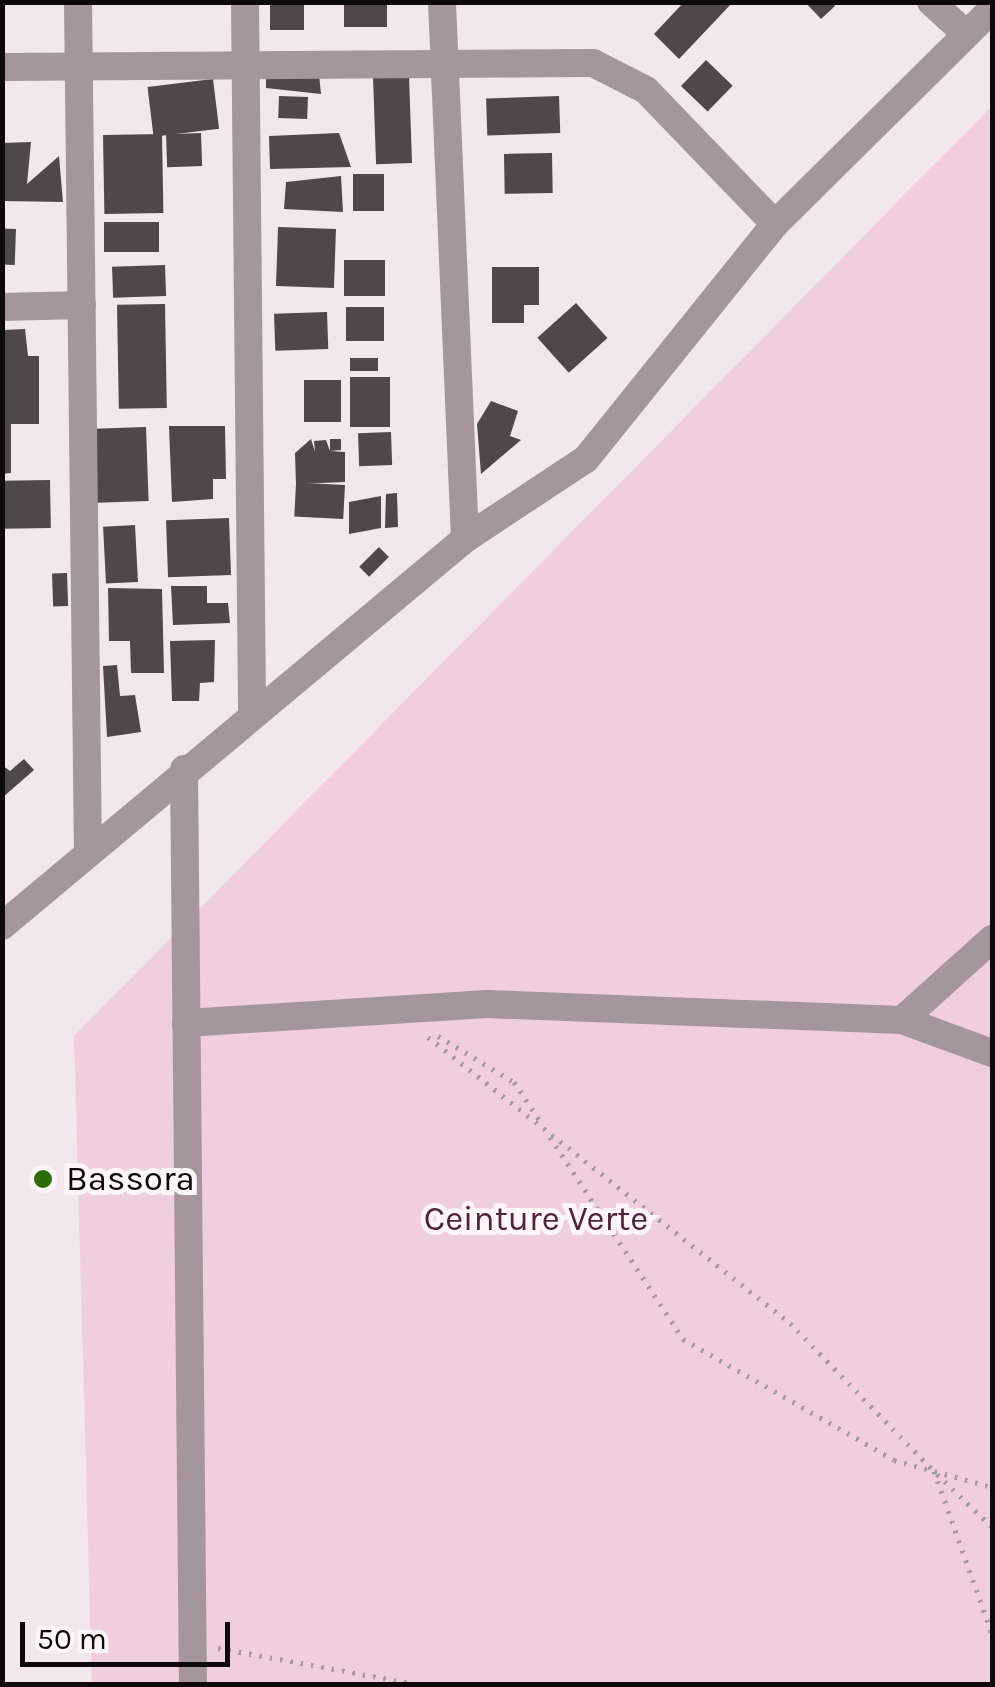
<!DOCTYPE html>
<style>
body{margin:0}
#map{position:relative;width:995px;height:1687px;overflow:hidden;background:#f2e7ec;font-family:Karla,sans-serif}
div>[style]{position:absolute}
.green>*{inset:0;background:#f1cedf}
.building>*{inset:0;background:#50474b;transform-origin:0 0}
.path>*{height:5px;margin-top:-2.5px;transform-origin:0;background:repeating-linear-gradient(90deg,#a49b9f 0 2.5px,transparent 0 10.5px)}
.minor>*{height:28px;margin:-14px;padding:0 14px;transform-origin:14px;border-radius:14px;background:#a5959d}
.dots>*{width:28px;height:28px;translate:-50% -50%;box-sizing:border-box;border:5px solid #fef5f9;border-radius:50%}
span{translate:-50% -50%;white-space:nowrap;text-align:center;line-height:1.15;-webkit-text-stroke:10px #fef5f9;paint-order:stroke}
.poi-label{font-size:35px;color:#0e0a0c}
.left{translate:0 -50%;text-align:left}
.park-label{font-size:35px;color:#50223b}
.frame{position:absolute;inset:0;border:5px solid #0e0a0c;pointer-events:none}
.scale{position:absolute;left:20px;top:1622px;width:210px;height:45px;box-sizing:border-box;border:5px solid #0e0a0c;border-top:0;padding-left:12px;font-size:30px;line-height:35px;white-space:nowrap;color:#0e0a0c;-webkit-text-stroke:8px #fef5f9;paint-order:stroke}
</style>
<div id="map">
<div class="green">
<i style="clip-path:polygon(992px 106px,992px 1684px,92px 1684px,74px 1036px)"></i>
</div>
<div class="building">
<i style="left:270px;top:2px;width:34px;height:28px"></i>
<i style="left:344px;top:2px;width:43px;height:25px"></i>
<i style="clip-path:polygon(684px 2px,733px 2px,679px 59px,654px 34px)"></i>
<i style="clip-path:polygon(805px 2px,832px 2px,835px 6px,821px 19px)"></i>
<i style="left:706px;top:60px;width:37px;height:36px;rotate:44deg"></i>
<i style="clip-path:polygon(266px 70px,319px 74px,321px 94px,266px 88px)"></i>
<i style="left:409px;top:76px;width:87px;height:36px;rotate:88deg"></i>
<i style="left:213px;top:79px;width:50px;height:66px;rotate:83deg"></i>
<i style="left:279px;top:96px;width:29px;height:22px;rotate:2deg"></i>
<i style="left:559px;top:96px;width:37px;height:73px;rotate:88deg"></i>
<i style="left:201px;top:133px;width:33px;height:35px;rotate:88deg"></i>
<i style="clip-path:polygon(339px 133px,351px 167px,270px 169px,269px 136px)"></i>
<i style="left:162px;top:134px;width:79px;height:59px;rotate:89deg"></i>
<i style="clip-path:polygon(31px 142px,27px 184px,59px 156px,63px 202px,2px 201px,2px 143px)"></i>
<i style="left:552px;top:153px;width:40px;height:48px;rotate:89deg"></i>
<i style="left:384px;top:174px;width:37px;height:31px;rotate:90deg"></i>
<i style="clip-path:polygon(341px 176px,343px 212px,284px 209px,286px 182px)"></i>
<i style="left:104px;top:222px;width:55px;height:30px"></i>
<i style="left:16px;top:229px;width:36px;height:14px;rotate:92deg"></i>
<i style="left:336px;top:229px;width:59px;height:58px;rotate:92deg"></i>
<i style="left:385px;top:260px;width:36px;height:41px;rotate:90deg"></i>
<i style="left:165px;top:265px;width:31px;height:53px;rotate:88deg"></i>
<i style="clip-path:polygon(492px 267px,539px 267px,539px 305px,524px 305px,524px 323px,492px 323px)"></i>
<i style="left:576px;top:303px;width:47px;height:52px;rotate:48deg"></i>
<i style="left:165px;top:304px;width:104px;height:48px;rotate:89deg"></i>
<i style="left:346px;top:307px;width:38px;height:34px"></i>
<i style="left:327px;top:312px;width:37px;height:53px;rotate:88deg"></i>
<i style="clip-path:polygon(25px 329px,28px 356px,39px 356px,39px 424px,11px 424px,11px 473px,2px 474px,2px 330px)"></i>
<i style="left:350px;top:358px;width:28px;height:13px"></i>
<i style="left:350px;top:377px;width:40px;height:50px"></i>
<i style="left:304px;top:380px;width:37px;height:42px"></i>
<i style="clip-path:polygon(491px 401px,518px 411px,510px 436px,521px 440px,481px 474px,477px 424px)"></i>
<i style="clip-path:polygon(169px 426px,225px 426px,226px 479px,213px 479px,213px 499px,172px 502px)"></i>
<i style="left:146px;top:427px;width:74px;height:60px;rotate:88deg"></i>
<i style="left:391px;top:432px;width:33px;height:33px;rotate:88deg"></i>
<i style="clip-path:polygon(311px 439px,315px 452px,314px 441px,326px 440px,330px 451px,330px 439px,341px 439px,341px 450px,330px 451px,345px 452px,345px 482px,296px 484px,295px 453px)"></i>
<i style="left:50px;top:480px;width:48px;height:48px;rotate:89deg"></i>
<i style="left:345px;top:485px;width:34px;height:49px;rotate:93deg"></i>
<i style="clip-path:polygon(397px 493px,398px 527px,385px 528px,386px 494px)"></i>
<i style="clip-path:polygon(381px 496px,381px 528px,349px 534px,349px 502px)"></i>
<i style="left:229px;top:518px;width:57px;height:63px;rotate:88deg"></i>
<i style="left:135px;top:525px;width:57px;height:32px;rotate:87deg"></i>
<i style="left:379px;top:547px;width:14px;height:28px;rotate:45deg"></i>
<i style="left:67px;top:573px;width:33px;height:15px;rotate:88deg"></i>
<i style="clip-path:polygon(171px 586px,207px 586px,207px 603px,228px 603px,230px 623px,173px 625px)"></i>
<i style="clip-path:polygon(108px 588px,162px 589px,164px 673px,131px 673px,130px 641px,109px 641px)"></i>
<i style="clip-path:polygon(215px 640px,214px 682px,200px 683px,199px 701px,172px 701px,170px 641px)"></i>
<i style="clip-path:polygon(117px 665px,120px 696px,135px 695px,141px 732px,107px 737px,103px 666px)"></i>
<i style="clip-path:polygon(24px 759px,34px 770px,2px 798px,2px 765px,10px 771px)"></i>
</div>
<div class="path">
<i style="left:438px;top:1036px;width:89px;rotate:31.2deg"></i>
<i style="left:514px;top:1082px;width:50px;rotate:56.3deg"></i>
<i style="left:428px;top:1037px;width:461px;rotate:38.3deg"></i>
<i style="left:790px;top:1323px;width:206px;rotate:45.8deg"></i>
<i style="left:934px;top:1471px;width:173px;rotate:70.4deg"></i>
<i style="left:550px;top:1137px;width:242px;rotate:56.6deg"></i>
<i style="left:683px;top:1339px;width:243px;rotate:29.8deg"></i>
<i style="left:894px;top:1460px;width:102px;rotate:15.4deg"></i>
<i style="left:937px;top:1474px;width:76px;rotate:43.9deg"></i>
<i style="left:218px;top:1648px;width:202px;rotate:10.3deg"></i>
</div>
<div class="minor">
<i style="left:78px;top:2px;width:850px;rotate:89.33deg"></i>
<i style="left:245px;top:2px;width:709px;rotate:89.43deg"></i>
<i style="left:442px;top:2px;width:537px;rotate:87.55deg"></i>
<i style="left:931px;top:2px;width:47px;rotate:42.4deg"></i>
<i style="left:2px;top:67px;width:591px;rotate:-0.39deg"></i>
<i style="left:593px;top:63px;width:59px;rotate:27deg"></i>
<i style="left:646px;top:90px;width:186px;rotate:46.1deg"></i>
<i style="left:2px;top:307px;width:80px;rotate:-1.4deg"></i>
<i style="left:184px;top:769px;width:915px;rotate:89.44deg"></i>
<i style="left:2px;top:926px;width:603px;rotate:-39.89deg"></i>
<i style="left:465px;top:539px;width:145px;rotate:-33.5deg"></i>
<i style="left:586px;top:459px;width:302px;rotate:-51.2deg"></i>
<i style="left:775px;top:224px;width:305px;rotate:-44.7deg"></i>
<i style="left:902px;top:1020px;width:121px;rotate:-42deg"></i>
<i style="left:186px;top:1023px;width:302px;rotate:-3.6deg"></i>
<i style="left:487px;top:1004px;width:415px;rotate:2.2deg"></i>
<i style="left:902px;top:1020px;width:96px;rotate:20.1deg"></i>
</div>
<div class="dots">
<i style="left:43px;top:1179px;background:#2b6d03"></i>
</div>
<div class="poi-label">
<span class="left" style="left:66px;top:1179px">Bassora</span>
</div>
<div class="park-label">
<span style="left:536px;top:1219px">Ceinture Verte</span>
</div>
<div class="frame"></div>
<div class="scale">50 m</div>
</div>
